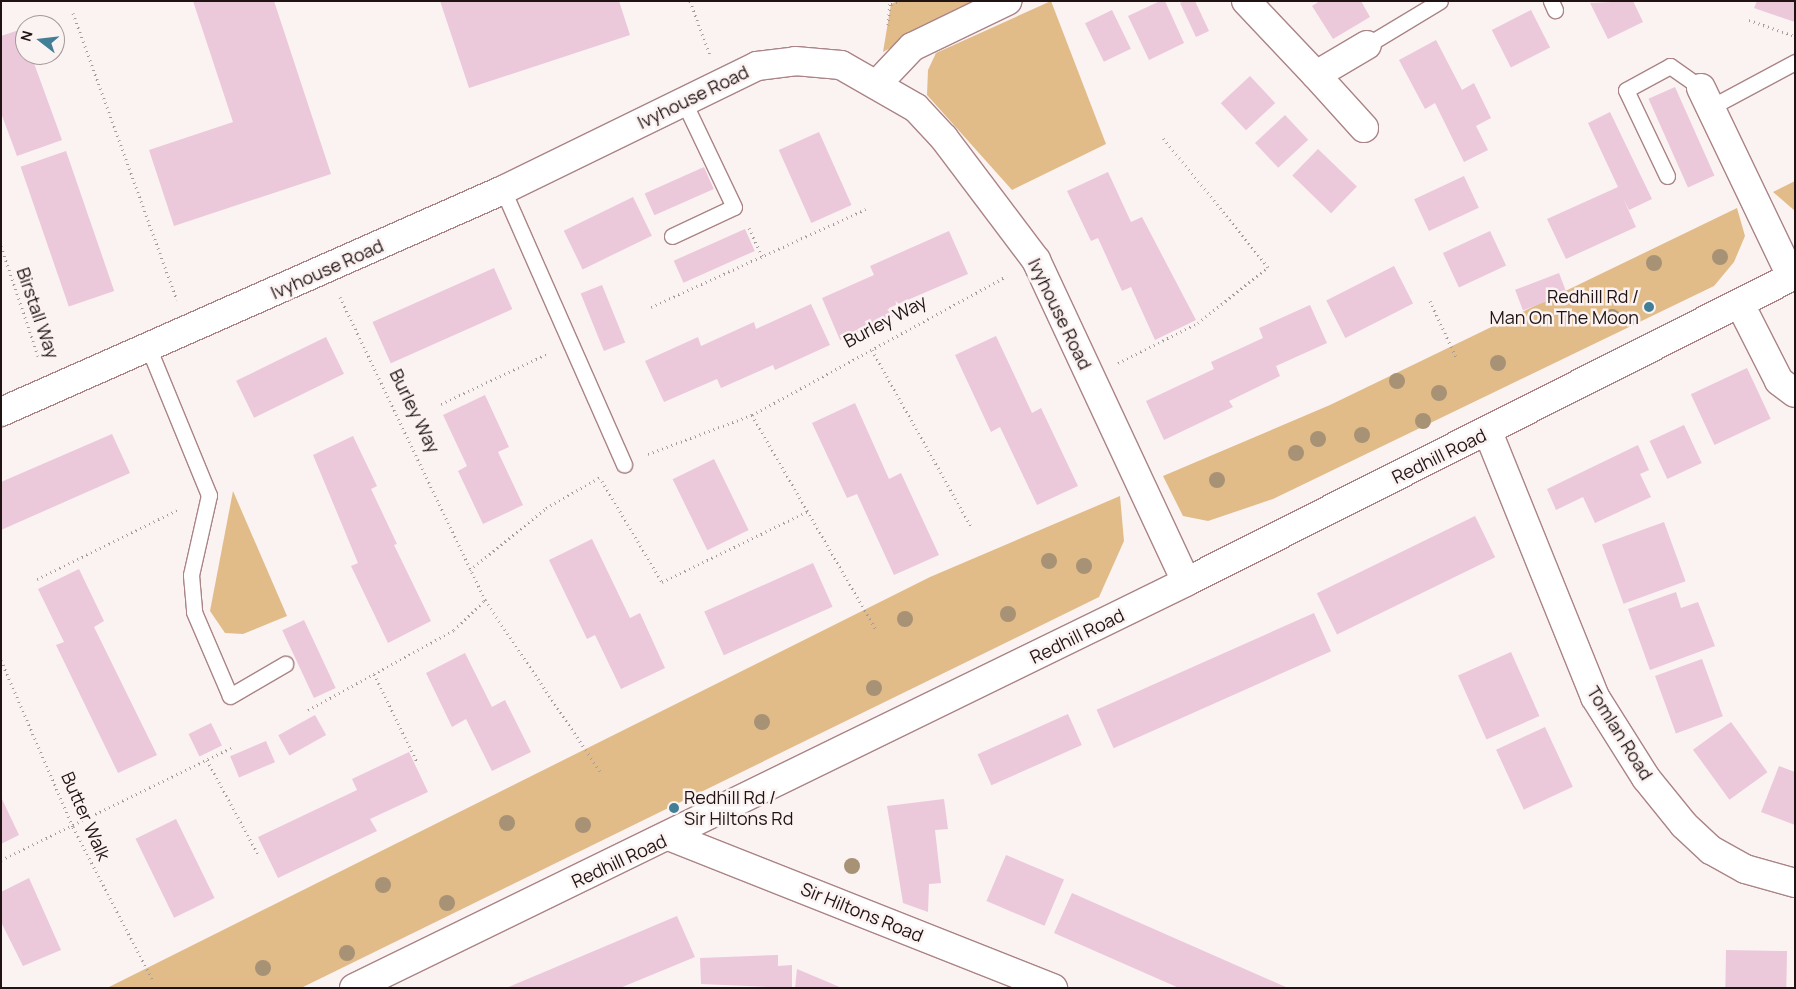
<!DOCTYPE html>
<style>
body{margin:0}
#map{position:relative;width:1796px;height:989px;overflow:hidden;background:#fbf2f2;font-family:Manrope,sans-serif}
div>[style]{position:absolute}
.green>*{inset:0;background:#e1bc89}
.building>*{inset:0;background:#ecc8db;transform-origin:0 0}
.path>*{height:3px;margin-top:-1.5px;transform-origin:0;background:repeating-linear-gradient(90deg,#a69b9c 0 1px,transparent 0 5px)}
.roads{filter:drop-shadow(1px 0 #aa8486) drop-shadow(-1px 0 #aa8486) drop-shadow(0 1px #aa8486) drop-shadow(0 -1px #aa8486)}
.lane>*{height:15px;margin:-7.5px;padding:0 7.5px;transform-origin:7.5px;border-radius:7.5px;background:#fff}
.street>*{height:28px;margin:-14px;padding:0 14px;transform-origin:14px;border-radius:14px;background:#fff}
.secondary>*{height:28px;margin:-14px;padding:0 14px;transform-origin:14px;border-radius:14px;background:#fff}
.trees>*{width:16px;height:16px;margin:-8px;border-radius:50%;background:#a79276}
.dots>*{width:14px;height:14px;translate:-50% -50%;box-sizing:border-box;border:2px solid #fbf2f2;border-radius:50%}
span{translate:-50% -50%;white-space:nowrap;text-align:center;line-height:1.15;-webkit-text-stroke:5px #fbf2f2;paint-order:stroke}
.street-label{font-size:18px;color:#211314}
.poi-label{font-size:18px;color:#211314}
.right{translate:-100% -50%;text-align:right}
.left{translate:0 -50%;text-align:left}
.frame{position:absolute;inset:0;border:2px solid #211314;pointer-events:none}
.north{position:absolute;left:15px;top:15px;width:50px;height:50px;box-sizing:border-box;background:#fbf2f2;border:1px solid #a49999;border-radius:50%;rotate:286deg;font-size:14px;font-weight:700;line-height:20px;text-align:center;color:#211314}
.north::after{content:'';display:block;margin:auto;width:18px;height:22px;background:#427f96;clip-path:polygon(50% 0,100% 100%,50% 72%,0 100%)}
</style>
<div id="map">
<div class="green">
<i style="clip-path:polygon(898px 1px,979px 1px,883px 52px,891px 4px)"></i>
<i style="clip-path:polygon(1051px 1px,1106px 144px,1012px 190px,927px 95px,928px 70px,936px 53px)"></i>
<i style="clip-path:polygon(1795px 181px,1795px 211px,1773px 192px)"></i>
<i style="clip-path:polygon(1737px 208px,1745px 236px,1734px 262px,1714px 286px,1273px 499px,1208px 521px,1183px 516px,1163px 476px,1330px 405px)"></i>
<i style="clip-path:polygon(233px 491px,287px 616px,243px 634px,225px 633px,210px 611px)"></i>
<i style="clip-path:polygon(1120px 496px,1124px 541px,1099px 597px,301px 988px,107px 988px,930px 577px)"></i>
</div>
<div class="building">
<i style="clip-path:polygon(193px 1px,274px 1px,331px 174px,174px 226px,149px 150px,233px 122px)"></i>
<i style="clip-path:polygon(440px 1px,619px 1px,630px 35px,469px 88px)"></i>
<i style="clip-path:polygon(1160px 1px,1165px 1px,1184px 43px,1149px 60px,1128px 16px)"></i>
<i style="clip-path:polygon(1184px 1px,1195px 1px,1209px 31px,1196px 37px,1180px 3px)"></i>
<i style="clip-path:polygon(1320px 1px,1361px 1px,1370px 17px,1333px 39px,1312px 6px)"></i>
<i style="clip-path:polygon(1633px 1px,1643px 22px,1608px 39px,1590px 3px)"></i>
<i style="clip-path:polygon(1757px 1px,1795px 1px,1795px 22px,1754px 8px)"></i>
<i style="left:1112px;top:10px;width:43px;height:30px;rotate:64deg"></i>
<i style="left:1531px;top:10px;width:42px;height:44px;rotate:63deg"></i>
<i style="clip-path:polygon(22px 29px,25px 55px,31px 55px,62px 140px,17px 156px,1px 113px,1px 36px)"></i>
<i style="clip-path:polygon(1436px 40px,1462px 90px,1474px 83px,1491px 118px,1476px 126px,1488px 150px,1464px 162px,1435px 103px,1425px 109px,1399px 60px)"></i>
<i style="left:1250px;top:76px;width:37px;height:40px;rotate:47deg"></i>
<i style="left:1675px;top:87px;width:97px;height:29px;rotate:66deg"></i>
<i style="clip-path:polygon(1610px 112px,1652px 199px,1629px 210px,1623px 198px,1636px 227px,1566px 259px,1547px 219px,1618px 187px,1588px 123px)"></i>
<i style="left:1285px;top:115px;width:34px;height:41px;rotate:47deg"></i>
<i style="left:819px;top:132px;width:80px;height:44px;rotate:66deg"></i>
<i style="left:1318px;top:149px;width:54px;height:37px;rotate:44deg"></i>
<i style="left:66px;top:151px;width:148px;height:48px;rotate:71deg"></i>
<i style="left:704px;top:167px;width:24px;height:65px;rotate:66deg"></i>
<i style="clip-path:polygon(1108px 172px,1131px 222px,1142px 217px,1196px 320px,1155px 340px,1131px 287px,1122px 291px,1098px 238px,1091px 241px,1067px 191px)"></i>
<i style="left:1464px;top:176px;width:35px;height:55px;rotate:65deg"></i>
<i style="left:633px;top:197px;width:43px;height:77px;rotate:64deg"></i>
<i style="left:745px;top:229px;width:24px;height:78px;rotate:66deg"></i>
<i style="clip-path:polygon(949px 231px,968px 274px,889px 308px,893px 317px,840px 340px,822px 298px,874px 275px,870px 266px)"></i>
<i style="left:1490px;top:231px;width:38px;height:52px;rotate:65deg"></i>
<i style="left:1394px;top:266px;width:42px;height:76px;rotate:63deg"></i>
<i style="left:494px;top:268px;width:45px;height:133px;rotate:66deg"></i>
<i style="left:1559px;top:273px;width:22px;height:47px;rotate:69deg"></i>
<i style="left:602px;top:285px;width:62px;height:23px;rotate:68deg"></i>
<i style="clip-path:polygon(811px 304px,830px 345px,775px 370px,773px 365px,721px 388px,717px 379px,664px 402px,645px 361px,698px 337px,701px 346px,754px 322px,756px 329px)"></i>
<i style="clip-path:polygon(1310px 305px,1327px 343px,1276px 366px,1280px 376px,1229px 401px,1233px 407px,1164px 440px,1146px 401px,1214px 369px,1211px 362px,1263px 338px,1259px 328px)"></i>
<i style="clip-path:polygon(996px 336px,1032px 413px,1041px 408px,1078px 486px,1037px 505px,1000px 427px,991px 432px,955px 355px)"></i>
<i style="left:326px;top:337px;width:41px;height:100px;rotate:64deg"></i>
<i style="left:1747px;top:368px;width:56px;height:62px;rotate:65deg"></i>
<i style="clip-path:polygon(485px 395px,509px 447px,498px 452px,523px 505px,483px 524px,458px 471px,467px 466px,443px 415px)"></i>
<i style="clip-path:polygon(855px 403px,889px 479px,901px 473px,939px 555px,894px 575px,857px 494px,847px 498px,812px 423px)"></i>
<i style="left:1684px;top:425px;width:42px;height:38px;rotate:65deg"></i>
<i style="clip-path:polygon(112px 434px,130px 473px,1px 530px,1px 482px)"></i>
<i style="clip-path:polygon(353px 436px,377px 486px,371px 489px,397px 544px,394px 545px,431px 621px,388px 643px,351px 566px,358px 563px,313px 455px)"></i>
<i style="clip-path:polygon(1638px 445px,1649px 470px,1640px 474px,1651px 497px,1595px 523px,1583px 497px,1556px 510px,1547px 489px)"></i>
<i style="left:714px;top:459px;width:79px;height:46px;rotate:64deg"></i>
<i style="left:1475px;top:516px;width:46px;height:176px;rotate:64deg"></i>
<i style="left:1664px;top:522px;width:63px;height:66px;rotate:70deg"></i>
<i style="clip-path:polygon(592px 539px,630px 618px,640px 613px,665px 668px,621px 689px,595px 635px,587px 639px,549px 560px)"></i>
<i style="left:813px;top:563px;width:48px;height:119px;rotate:66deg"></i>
<i style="clip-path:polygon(79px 569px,104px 621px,94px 627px,157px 755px,118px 773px,56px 645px,64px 642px,38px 589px)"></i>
<i style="clip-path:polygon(1676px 592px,1681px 608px,1698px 602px,1715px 646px,1650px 670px,1628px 609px)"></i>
<i style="left:1314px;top:613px;width:42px;height:238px;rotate:66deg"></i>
<i style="left:304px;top:620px;width:75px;height:24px;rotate:65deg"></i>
<i style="left:1511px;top:652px;width:70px;height:58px;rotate:66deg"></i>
<i style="clip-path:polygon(465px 653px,492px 707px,505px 700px,531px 752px,492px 771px,466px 719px,452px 727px,426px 673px)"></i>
<i style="left:1702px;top:659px;width:61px;height:50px;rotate:70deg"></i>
<i style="left:1068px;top:714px;width:34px;height:99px;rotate:66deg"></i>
<i style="left:315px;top:715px;width:23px;height:42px;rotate:61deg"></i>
<i style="left:1731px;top:722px;width:62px;height:47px;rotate:54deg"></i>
<i style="left:211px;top:723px;width:25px;height:25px;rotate:64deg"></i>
<i style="left:1545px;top:727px;width:66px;height:54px;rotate:65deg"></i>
<i style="left:266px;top:741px;width:23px;height:39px;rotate:67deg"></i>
<i style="clip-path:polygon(409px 752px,428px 792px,370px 819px,377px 831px,278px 878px,258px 837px,357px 790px,352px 779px)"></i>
<i style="clip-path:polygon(1779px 766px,1795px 772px,1795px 825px,1761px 812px)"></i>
<i style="clip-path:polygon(1px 797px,19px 835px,1px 844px)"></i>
<i style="clip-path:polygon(944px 799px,948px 829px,935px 830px,941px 883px,929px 884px,928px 912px,903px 903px,887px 806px)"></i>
<i style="left:176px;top:819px;width:88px;height:45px;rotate:64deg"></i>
<i style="left:1006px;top:855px;width:63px;height:50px;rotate:23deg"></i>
<i style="clip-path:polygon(29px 878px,61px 950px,23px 966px,1px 922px,1px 892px)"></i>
<i style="clip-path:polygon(1072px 893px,1288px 988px,1179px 988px,1054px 933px)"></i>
<i style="clip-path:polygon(677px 916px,695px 957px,620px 988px,506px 988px)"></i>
<i style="left:1726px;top:950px;width:61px;height:38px;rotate:1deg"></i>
<i style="clip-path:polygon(778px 955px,778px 966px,792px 965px,792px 988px,701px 984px,700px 958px)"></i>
<i style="clip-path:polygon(797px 969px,842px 988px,795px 988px)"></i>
</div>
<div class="path">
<i style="left:690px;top:1px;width:58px;rotate:69.7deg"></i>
<i style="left:891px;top:4px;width:8px;rotate:-23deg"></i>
<i style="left:73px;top:13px;width:305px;rotate:70.1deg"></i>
<i style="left:1749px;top:20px;width:46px;rotate:19.2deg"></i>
<i style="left:888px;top:25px;width:24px;rotate:-85deg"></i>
<i style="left:749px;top:228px;width:31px;rotate:65deg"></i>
<i style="left:1px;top:246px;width:119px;rotate:71.4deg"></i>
<i style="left:340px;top:297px;width:336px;rotate:64.4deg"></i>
<i style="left:485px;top:600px;width:206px;rotate:56.1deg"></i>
<i style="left:1430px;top:301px;width:62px;rotate:65.1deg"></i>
<i style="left:651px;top:307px;width:236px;rotate:-24.5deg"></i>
<i style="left:872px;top:350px;width:204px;rotate:60.7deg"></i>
<i style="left:1118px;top:363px;width:89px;rotate:-26.6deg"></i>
<i style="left:1198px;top:323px;width:90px;rotate:-38.7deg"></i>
<i style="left:1268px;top:267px;width:166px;rotate:-129.1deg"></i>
<i style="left:441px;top:404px;width:117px;rotate:-25.3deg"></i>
<i style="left:752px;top:415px;width:248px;rotate:60deg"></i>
<i style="left:648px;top:454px;width:111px;rotate:-20.6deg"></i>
<i style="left:752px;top:415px;width:290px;rotate:-28.6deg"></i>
<i style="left:602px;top:481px;width:117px;rotate:59.3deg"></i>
<i style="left:662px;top:582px;width:162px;rotate:-25.9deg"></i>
<i style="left:470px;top:570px;width:98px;rotate:-39.2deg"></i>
<i style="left:546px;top:508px;width:64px;rotate:-29.7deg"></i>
<i style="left:37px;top:579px;width:158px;rotate:-26.2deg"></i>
<i style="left:1px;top:660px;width:182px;rotate:66.7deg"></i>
<i style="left:73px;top:827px;width:174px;rotate:62.5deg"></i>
<i style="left:374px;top:674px;width:100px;rotate:63.9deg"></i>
<i style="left:308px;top:710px;width:166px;rotate:-28.7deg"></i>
<i style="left:454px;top:630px;width:43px;rotate:-44.1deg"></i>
<i style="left:207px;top:760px;width:109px;rotate:61.6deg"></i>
<i style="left:1px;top:860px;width:256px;rotate:-26deg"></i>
</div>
<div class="roads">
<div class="lane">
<i style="left:1551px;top:1px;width:10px;rotate:66deg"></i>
<i style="left:1367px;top:45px;width:85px;rotate:-31.1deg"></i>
<i style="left:1711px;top:107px;width:95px;rotate:-28.2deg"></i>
<i style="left:1667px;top:176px;width:95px;rotate:-115.5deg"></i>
<i style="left:1626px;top:90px;width:50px;rotate:-28.6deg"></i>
<i style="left:1670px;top:66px;width:38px;rotate:35deg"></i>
<i style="left:503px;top:190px;width:300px;rotate:66.2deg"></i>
<i style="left:672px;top:236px;width:68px;rotate:-25.1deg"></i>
<i style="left:734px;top:207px;width:116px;rotate:-115.5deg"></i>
<i style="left:149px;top:349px;width:158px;rotate:67.7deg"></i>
<i style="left:209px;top:495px;width:82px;rotate:102.7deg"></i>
<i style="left:191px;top:575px;width:37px;rotate:85deg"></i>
<i style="left:194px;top:612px;width:91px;rotate:66.8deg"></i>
<i style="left:230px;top:696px;width:64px;rotate:-30.2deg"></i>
</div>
<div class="street">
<i style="left:1246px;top:1px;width:102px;rotate:46.6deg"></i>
<i style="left:878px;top:83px;width:50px;rotate:-46.6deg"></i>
<i style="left:912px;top:47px;width:106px;rotate:-25.8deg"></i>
<i style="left:1701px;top:88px;width:208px;rotate:64.4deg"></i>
<i style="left:1364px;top:128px;width:72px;rotate:-132.2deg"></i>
<i style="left:1316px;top:75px;width:59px;rotate:-30.5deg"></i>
<i style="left:1740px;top:304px;width:86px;rotate:63.1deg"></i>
<i style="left:1779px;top:381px;width:20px;rotate:37deg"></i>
<i style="left:1px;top:412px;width:549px;rotate:-23.86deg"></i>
<i style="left:503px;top:190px;width:283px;rotate:-26deg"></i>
<i style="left:757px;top:66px;width:38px;rotate:-7deg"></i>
<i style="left:795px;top:61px;width:46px;rotate:5deg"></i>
<i style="left:841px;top:65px;width:86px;rotate:29.8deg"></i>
<i style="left:916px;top:108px;width:41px;rotate:47deg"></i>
<i style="left:944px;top:138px;width:153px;rotate:53deg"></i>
<i style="left:1036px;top:260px;width:355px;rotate:65deg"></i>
<i style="left:1488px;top:432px;width:286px;rotate:68deg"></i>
<i style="left:1595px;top:697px;width:96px;rotate:57.8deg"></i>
<i style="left:1646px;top:778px;width:60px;rotate:51deg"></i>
<i style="left:1684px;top:825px;width:37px;rotate:43deg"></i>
<i style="left:1711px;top:850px;width:39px;rotate:29deg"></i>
<i style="left:1745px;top:869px;width:52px;rotate:15.6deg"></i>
<i style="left:671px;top:837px;width:411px;rotate:21.6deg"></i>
</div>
<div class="secondary">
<i style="left:354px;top:988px;width:926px;rotate:-26.01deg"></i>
<i style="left:1186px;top:582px;width:682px;rotate:-26.75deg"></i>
</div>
</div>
<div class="trees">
<i style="left:1720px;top:257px"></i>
<i style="left:1654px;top:263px"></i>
<i style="left:1612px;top:317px"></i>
<i style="left:1498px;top:363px"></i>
<i style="left:1397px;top:381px"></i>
<i style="left:1439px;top:393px"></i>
<i style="left:1423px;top:421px"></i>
<i style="left:1362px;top:435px"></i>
<i style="left:1318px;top:439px"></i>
<i style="left:1296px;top:453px"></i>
<i style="left:1217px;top:480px"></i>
<i style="left:1049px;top:561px"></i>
<i style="left:1084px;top:566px"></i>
<i style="left:1008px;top:614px"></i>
<i style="left:905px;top:619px"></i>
<i style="left:874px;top:688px"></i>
<i style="left:762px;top:722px"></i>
<i style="left:507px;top:823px"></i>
<i style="left:583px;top:825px"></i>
<i style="left:852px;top:866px"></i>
<i style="left:383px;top:885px"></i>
<i style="left:447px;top:903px"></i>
<i style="left:347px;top:953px"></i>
<i style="left:263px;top:968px"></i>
</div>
<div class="dots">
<i style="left:1649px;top:307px;background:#427f96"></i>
<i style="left:674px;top:808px;background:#427f96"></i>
</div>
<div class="street-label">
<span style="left:693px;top:97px;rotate:-26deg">Ivyhouse Road</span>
<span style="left:327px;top:269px;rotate:-24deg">Ivyhouse Road</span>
<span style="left:38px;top:313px;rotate:71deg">Birstall Way</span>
<span style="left:1060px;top:314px;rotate:64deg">Ivyhouse Road</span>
<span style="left:885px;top:321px;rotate:-28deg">Burley Way</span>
<span style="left:415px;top:411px;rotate:64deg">Burley Way</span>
<span style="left:1439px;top:456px;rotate:-26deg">Redhill Road</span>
<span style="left:1077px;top:636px;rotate:-26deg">Redhill Road</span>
<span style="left:1620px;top:733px;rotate:58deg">Tomlan Road</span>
<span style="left:86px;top:816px;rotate:66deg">Butter Walk</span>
<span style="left:619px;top:861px;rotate:-25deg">Redhill Road</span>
<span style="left:862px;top:912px;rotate:22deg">Sir Hiltons Road</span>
</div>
<div class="poi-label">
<span class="right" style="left:1639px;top:307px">Redhill Rd /<br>Man On The Moon</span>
<span class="left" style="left:684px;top:808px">Redhill Rd /<br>Sir Hiltons Rd</span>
</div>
<div class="frame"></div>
<div class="north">N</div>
</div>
